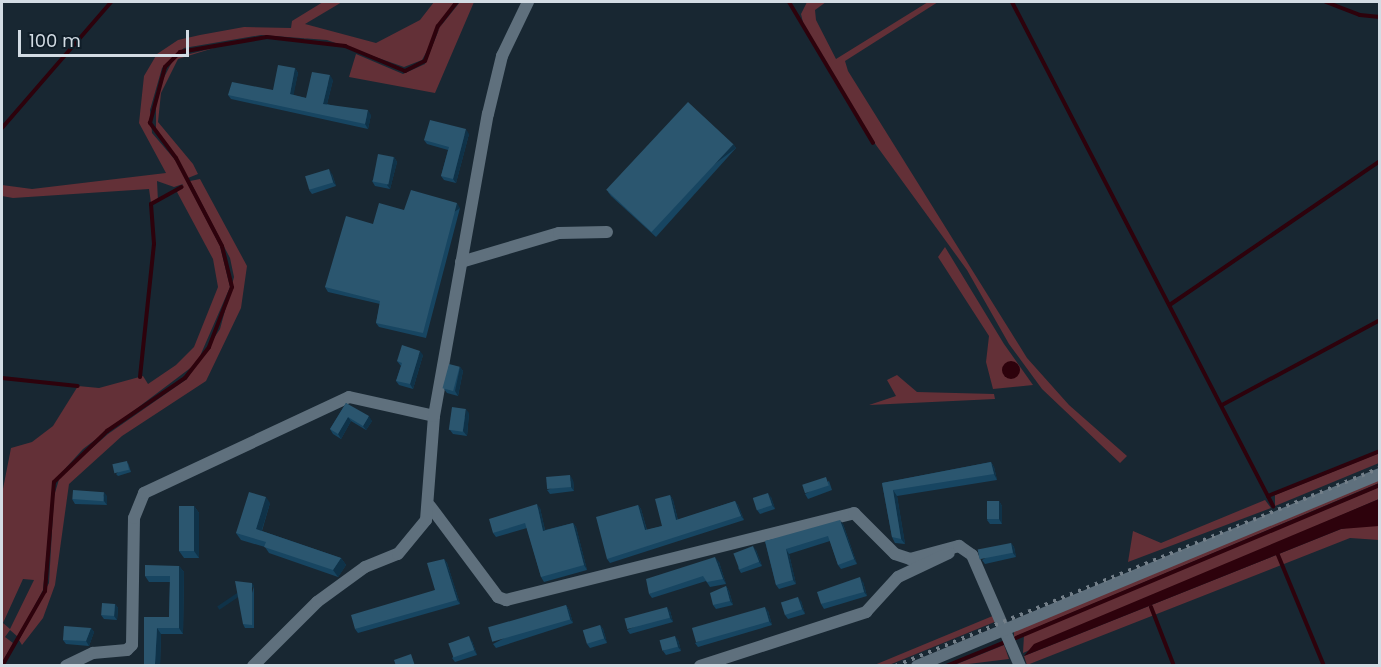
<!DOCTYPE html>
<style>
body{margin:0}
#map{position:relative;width:1381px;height:667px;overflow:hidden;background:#182732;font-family:Poppins,sans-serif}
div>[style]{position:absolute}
.green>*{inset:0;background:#633037}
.water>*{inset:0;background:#2d020c}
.round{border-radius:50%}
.stream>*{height:4px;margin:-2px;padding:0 2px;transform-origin:2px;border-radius:2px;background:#2d020c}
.street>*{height:12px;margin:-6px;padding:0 6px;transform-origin:6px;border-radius:6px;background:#5f707d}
.rail>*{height:4px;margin-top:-2px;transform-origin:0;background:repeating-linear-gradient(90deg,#737f89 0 3px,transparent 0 9px)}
.wall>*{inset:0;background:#174561}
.shaded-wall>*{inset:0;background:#0f3248;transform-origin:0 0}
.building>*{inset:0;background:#2b566f;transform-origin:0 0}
span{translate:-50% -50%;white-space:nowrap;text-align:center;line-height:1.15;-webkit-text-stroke:4.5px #0f1d28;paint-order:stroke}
.frame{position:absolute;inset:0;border:3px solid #d3dce4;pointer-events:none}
.scale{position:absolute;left:18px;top:30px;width:171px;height:27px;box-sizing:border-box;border:3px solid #d3dce4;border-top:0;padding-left:8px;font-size:18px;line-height:21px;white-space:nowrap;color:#d3dce4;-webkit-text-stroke:4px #0f1d28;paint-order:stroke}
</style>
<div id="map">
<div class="green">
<i style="clip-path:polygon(evenodd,323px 2px,342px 2px,305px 24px,376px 43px,420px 20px,434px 2px,454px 2px,422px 60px,404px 67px,327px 40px,261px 35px,184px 48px,162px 68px,150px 110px,152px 133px,176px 161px,220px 246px,230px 287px,197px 363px,83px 449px,54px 481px,43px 590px,18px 637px,10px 630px,5px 637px,13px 643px,2px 663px,2px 494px,11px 448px,32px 442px,53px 426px,78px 386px,99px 388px,143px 376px,148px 384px,176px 365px,194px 347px,218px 287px,213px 259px,177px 192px,183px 184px,174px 187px,157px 181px,158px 201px,151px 203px,149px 189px,13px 198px,2px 196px,2px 185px,32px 189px,166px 173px,139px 123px,144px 76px,157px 54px,178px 40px,200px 35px,244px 27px,291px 28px,292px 21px,323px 2px,23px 579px,34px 580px,10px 629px,3px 623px,23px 579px)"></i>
<i style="clip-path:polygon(460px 2px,474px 2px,435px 93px,349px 77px,356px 54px,403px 74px,425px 64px,440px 27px)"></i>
<i style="clip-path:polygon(807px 2px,826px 2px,815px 10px,816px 20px,836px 59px,928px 2px,938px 2px,845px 61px,848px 71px,1027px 358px,1069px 405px,1127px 456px,1120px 463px,1042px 389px,1009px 344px,967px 270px,876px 145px,805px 31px,801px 14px)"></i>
<i style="clip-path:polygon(217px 47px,178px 59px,161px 93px,158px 122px,193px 164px,198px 174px,188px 178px,156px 131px,156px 93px,174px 58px)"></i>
<i style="clip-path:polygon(200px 179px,247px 266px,241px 308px,206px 381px,122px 436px,69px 484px,55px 585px,43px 618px,22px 645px,19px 640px,49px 583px,54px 496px,60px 476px,108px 434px,187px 379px,220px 329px,234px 277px,230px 258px,190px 181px)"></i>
<i style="clip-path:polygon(945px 247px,1004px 344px,1033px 385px,993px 389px,986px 362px,989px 336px,938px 257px)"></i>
<i style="clip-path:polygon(897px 375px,917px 392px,994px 394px,995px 399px,869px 405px,896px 396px,887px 380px)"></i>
<i style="clip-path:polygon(1379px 453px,1379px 463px,1275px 506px,1275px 495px)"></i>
<i style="clip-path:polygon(1379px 478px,1379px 483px,1014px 637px,1014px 630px)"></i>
<i style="clip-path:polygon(1379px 487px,1379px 499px,1023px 653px,1024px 635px)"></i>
<i style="clip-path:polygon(1265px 500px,1271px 508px,1128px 562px,1133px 531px,1161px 543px)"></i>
<i style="clip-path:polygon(1369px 523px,1379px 526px,1379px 540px,1350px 538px,1027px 665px,1024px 656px,1341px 529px)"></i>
<i style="clip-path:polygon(995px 615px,997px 621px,889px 665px,872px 666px)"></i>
<i style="clip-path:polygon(1004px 645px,1009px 659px,952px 666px)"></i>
</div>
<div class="water">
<i class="round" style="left:1002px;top:361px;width:18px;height:18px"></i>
<i style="clip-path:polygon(1379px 499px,1379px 526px,1341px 529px,1024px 656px,1034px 644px)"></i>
</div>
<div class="stream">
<i style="left:789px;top:2px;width:164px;rotate:59.2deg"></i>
<i style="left:1012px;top:2px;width:568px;rotate:62.62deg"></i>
<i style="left:1326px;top:2px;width:36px;rotate:21deg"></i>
<i style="left:1360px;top:15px;width:20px;rotate:6deg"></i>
<i style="left:2px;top:128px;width:167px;rotate:-49.1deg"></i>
<i style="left:1171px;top:304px;width:253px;rotate:-34.4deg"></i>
<i style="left:140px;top:377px;width:134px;rotate:-84deg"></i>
<i style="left:154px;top:244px;width:40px;rotate:-94.3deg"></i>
<i style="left:151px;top:204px;width:35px;rotate:-29deg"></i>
<i style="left:2px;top:378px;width:76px;rotate:6deg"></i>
<i style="left:1222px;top:405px;width:179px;rotate:-28.3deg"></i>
<i style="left:1268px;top:496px;width:121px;rotate:-21.9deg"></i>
<i style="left:1278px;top:555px;width:120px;rotate:67.5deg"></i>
<i style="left:1151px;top:607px;width:63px;rotate:68.7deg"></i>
<i style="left:1016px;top:638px;width:395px;rotate:-22.8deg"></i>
<i style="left:2px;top:666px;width:86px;rotate:-60.2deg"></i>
<i style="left:45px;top:591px;width:109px;rotate:-85.3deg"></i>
<i style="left:54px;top:482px;width:74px;rotate:-43.9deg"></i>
<i style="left:107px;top:431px;width:94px;rotate:-34.2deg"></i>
<i style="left:185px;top:378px;width:39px;rotate:-52deg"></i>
<i style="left:209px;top:347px;width:64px;rotate:-69deg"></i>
<i style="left:232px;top:287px;width:42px;rotate:-103.7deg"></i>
<i style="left:222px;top:246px;width:99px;rotate:-117.6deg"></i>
<i style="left:176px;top:158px;width:44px;rotate:-126.6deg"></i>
<i style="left:150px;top:123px;width:58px;rotate:-75deg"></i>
<i style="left:165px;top:67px;width:21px;rotate:-45deg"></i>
<i style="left:180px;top:52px;width:88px;rotate:-9.8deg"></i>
<i style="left:267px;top:37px;width:79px;rotate:6.6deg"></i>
<i style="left:345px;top:46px;width:65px;rotate:22.6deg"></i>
<i style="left:405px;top:71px;width:22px;rotate:-27deg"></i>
<i style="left:425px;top:61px;width:37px;rotate:-70deg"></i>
<i style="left:438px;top:26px;width:31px;rotate:-52deg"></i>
<i style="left:946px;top:666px;width:61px;rotate:-22deg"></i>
</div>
<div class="street">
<i style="left:461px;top:262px;width:102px;rotate:-16.5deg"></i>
<i style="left:559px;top:233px;width:48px;rotate:-1.2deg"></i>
<i style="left:430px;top:506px;width:114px;rotate:53.2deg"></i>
<i style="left:498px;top:597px;width:9px;rotate:21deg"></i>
<i style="left:506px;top:600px;width:359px;rotate:-14deg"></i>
<i style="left:854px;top:513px;width:58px;rotate:45deg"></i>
<i style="left:895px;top:554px;width:16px;rotate:18deg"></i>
<i style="left:910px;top:559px;width:51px;rotate:-14.9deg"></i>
<i style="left:959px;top:546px;width:16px;rotate:35deg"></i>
<i style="left:972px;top:555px;width:121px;rotate:66.6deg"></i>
<i style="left:66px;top:666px;width:30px;rotate:-26deg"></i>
<i style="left:93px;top:653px;width:34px;rotate:-5deg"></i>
<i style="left:127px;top:650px;width:7px;rotate:-45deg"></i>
<i style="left:132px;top:645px;width:127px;rotate:-89.1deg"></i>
<i style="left:134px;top:518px;width:27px;rotate:-68deg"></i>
<i style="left:144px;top:493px;width:226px;rotate:-25.1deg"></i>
<i style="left:349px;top:397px;width:87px;rotate:12.6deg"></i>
<i style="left:253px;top:666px;width:91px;rotate:-45deg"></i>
<i style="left:317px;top:602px;width:59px;rotate:-36.1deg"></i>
<i style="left:365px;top:567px;width:35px;rotate:-22deg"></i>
<i style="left:398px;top:554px;width:44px;rotate:-50.5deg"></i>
<i style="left:426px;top:520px;width:104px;rotate:-85.6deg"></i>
<i style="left:434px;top:416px;width:307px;rotate:-79.9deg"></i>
<i style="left:488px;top:114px;width:60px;rotate:-76.4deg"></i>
<i style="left:502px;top:56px;width:60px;rotate:-64.3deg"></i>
<i style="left:700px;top:666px;width:175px;rotate:-18deg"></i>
<i style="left:866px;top:612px;width:47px;rotate:-47.6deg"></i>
<i style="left:898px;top:577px;width:56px;rotate:-25.2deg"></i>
<i style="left:917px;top:666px;width:501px;rotate:-22.52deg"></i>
</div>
<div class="rail">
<i style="left:895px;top:666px;width:524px;rotate:-22.21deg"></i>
</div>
<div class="wall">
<i style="clip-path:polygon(295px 68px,298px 73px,293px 95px,306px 98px,333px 80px,327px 104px,371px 115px,368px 129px,231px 99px,228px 95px,273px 90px)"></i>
<i style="clip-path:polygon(469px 134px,456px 183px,444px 180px,441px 176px,448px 150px,427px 144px,424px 140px)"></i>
<i style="clip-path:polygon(733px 144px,736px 148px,656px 237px,611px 196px,608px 192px)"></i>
<i style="clip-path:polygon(394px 157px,397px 162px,390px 189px,375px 186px,372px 181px)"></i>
<i style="clip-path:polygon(332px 174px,336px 186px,312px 194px,309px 190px)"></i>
<i style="clip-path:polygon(460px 208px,426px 338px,379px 327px,376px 323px,380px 304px,328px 292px,325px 287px,373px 224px,404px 210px)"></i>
<i style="clip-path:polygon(423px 355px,413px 389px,399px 385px,396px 381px,401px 366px,397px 361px)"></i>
<i style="clip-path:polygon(460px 367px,463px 371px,458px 396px,447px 393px,444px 389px)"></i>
<i style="clip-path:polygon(346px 403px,372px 421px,366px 430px,351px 421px,341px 439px,333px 434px,330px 429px)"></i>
<i style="clip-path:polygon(469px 413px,467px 436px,453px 434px,450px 430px)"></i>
<i style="clip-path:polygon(991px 462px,994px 467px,997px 480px,897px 496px,905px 544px,895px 543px,892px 537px,882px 483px)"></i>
<i style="clip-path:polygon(128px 463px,131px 472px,118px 476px,116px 474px)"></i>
<i style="clip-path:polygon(573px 480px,574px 491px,550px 494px,547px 490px)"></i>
<i style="clip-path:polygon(829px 481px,832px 490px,808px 499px,805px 494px)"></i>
<i style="clip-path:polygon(670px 495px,673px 500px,678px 520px,735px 501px,738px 505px,744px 520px,610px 563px,607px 559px,638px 505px,641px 509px,647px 530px,662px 526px)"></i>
<i style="clip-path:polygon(107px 496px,107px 505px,75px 504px,72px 499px)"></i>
<i style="clip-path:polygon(771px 497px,775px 509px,760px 514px,757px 510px)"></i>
<i style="clip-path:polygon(999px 501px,1002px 506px,1002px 524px,990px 524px,987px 520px)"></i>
<i style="clip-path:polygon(270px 503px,262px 531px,341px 558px,346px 565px,338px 577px,269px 553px,265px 547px,241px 540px,236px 533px)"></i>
<i style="clip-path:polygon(194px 506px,199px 513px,199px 558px,184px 558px,179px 551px)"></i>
<i style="clip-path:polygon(540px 508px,545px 530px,573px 523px,576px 527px,587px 570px,544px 582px,541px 577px,527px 528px,496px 537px,493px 533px)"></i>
<i style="clip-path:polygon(843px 524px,857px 564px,841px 569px,838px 565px,830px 541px,789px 554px,796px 584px,779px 589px,776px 585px,765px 541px)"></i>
<i style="clip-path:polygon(1011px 543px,1014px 547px,1016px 557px,985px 564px,982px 560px)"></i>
<i style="clip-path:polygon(756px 550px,762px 566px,741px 573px,738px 568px)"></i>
<i style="clip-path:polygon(444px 559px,447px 563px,460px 604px,358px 633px,355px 629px,435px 590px)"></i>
<i style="clip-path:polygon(719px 562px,726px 584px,710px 587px,706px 581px,652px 598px,649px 594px)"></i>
<i style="clip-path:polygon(179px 566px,184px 572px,183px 634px,161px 634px,160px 666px,145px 666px,144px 664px,144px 617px,169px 617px,170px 582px,149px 582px,145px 576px)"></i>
<i style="clip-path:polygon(863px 582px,867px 596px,824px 609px,821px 604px)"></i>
<i style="clip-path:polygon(254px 586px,254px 628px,245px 628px,243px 624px)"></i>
<i style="clip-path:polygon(726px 586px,729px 591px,733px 605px,716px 609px,713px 605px)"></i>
<i style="clip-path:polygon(801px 601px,805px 614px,788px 619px,785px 615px)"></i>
<i style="clip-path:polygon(115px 604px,118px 608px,117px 620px,104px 619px,101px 615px)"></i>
<i style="clip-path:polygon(566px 605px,569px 610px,573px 623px,496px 648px,493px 644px)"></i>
<i style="clip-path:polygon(670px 611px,673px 622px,630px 634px,627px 630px)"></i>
<i style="clip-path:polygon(768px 611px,772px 625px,698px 647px,695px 643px)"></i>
<i style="clip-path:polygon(600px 625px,603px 629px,607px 643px,590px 648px,587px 644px)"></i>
<i style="clip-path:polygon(91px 628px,94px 632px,89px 646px,66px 644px,63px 640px)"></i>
<i style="clip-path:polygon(678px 640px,681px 651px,666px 655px,663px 651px)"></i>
<i style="clip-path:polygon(472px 641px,477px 655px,455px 662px,452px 658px)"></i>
</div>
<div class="shaded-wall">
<i style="clip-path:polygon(295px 68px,298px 73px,293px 98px,290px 94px)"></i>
<i style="clip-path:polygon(330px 75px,333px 80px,326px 108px,323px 104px)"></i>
<i style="clip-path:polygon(368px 110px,371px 115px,368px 129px,365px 124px)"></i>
<i style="clip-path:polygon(466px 129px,469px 134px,456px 183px,453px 179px)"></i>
<i style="left:733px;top:144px;width:5px;height:119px;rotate:53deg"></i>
<i style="clip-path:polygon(394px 157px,397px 162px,390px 189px,387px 185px)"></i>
<i style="clip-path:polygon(329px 169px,332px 174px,336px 186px,333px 182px)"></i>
<i style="left:457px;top:203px;width:6px;height:134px;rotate:59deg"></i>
<i style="clip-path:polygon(420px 351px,423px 355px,413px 389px,410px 384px)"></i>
<i style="clip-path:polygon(460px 367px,463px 371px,458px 396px,455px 391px)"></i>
<i style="clip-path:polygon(466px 409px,469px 413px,467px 436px,463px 431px)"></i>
<i style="clip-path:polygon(369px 416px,372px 421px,366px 430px,363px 426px)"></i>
<i style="clip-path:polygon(348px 417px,351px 421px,341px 439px,338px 434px)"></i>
<i style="clip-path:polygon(991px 462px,994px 467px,997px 480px,994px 474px)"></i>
<i style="clip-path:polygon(570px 475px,573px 480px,574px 491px,571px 487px)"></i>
<i style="clip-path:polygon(893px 490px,897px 496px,905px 544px,901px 539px)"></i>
<i style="clip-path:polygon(104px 492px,107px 496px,107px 505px,104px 501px)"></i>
<i style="clip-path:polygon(768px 493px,771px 497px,775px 509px,772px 505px)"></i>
<i style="clip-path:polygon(670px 495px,673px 500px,679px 525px,676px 520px)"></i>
<i style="clip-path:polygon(266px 497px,270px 503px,260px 536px,256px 529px)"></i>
<i style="clip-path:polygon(735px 501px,738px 505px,744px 520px,741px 516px)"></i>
<i style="clip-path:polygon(999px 501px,1002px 506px,1002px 524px,999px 519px)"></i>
<i style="clip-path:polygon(537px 504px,540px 508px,546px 535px,543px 531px)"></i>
<i style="clip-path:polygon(638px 505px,641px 509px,648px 535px,645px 530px)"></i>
<i style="clip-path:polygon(194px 506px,199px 513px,199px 558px,194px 551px)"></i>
<i style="clip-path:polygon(840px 520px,843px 524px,857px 564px,854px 559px)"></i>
<i style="clip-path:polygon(573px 523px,576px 527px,587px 570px,584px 565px)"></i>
<i style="clip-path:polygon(1011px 543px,1014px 547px,1016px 557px,1013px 553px)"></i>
<i style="clip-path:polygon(753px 546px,756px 550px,762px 566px,759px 562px)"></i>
<i style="clip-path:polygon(786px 549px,789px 554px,796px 584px,793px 580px)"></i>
<i style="clip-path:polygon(715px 557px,719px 562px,726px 584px,723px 579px)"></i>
<i style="clip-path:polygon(341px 558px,346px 565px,338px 577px,333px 570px)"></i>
<i style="clip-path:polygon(444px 559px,447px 563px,460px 604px,457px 600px)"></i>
<i style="clip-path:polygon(179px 566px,184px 572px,183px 634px,179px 628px)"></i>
<i style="clip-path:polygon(860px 577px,863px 582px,867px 596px,864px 592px)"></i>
<i style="left:252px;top:583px;width:4px;height:42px;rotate:56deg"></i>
<i style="clip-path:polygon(726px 586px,729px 591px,733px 605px,730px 601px)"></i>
<i style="clip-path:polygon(798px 597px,801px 601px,805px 614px,802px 609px)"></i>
<i style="clip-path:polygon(115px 604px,118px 608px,117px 620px,114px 616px)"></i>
<i style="clip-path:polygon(566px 605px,569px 610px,573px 623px,570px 619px)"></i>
<i style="clip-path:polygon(667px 607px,670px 611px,673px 622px,670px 618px)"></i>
<i style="clip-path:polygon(765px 607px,768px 611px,772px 625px,769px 621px)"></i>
<i style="clip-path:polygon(600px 625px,603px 629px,607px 643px,604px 638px)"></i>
<i style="clip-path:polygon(91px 628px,94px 632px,89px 646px,86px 641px)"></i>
<i style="clip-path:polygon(157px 628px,161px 634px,160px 666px,156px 666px,155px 664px)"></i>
<i style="clip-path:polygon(469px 636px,472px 641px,477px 655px,474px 650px)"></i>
<i style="clip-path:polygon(675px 636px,678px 640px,681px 651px,678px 647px)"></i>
</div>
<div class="building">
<i style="clip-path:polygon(278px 65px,295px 68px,290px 94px,306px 98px,312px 72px,330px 75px,323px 104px,368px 110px,365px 124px,228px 95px,232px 82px,273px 90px)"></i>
<i style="left:688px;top:102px;width:62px;height:120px;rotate:43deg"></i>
<i style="clip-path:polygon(430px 120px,466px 129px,453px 179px,441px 176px,449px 147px,424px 140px)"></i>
<i style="left:378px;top:154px;width:16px;height:28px;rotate:11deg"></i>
<i style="left:329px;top:169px;width:14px;height:25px;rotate:73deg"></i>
<i style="clip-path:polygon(411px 190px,457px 203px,423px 333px,376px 323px,380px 301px,325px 287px,346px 216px,373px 224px,379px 203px,404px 210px)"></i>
<i style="clip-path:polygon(402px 345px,420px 351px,410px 384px,396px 381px,402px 363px,397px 361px)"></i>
<i style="left:449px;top:364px;width:11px;height:25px;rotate:15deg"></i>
<i style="clip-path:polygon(346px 403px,369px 416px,363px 426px,348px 417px,338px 434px,330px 429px)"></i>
<i style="left:452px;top:407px;width:14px;height:23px;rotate:8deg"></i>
<i style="left:127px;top:461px;width:9px;height:15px;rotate:77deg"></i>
<i style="clip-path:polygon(991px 462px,994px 474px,893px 490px,901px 539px,892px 537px,882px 483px)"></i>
<i style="left:570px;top:475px;width:12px;height:24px;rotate:85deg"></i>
<i style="left:826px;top:477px;width:9px;height:25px;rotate:72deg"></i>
<i style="left:73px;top:490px;width:31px;height:9px;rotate:4deg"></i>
<i style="clip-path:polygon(249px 492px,266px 497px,256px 529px,341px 558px,333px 570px,264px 547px,266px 542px,236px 533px)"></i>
<i style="left:768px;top:493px;width:13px;height:16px;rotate:72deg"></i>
<i style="clip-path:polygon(670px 495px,676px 520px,735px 501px,741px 516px,607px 559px,596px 517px,638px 505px,645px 530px,662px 526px,655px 499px)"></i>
<i style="left:999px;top:501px;width:18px;height:12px;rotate:90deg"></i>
<i style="clip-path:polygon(537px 504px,543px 531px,573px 523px,584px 565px,541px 577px,525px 523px,493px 533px,489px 519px)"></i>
<i style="left:179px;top:506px;width:15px;height:45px"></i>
<i style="clip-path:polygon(840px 520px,854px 559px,838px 565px,828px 536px,786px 549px,793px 580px,776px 585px,765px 541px)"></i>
<i style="left:1011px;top:543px;width:10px;height:34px;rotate:79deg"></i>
<i style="left:753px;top:546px;width:17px;height:21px;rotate:69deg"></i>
<i style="clip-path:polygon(715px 557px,723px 579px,707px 582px,703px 576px,649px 594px,646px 579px)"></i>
<i style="clip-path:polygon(444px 559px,457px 600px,355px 629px,351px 615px,435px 590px,427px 563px)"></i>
<i style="clip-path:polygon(145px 565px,179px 566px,179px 628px,157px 628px,155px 664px,144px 664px,144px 617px,169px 617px,170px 576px,145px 576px)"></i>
<i style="clip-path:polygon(860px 577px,864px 592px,821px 604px,817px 592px)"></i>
<i style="clip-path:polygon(235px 581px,252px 583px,252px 625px,243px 624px)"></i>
<i style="clip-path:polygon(726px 586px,730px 601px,713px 605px,710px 593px)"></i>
<i style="left:798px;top:597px;width:13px;height:18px;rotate:72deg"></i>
<i style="left:102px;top:603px;width:13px;height:12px;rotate:4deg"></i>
<i style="left:566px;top:605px;width:15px;height:81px;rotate:74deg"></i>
<i style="left:667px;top:607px;width:11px;height:44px;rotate:75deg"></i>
<i style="left:765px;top:607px;width:15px;height:76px;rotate:74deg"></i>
<i style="left:600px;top:625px;width:14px;height:18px;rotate:73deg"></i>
<i style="clip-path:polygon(64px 626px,91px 628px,86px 641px,63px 640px)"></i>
<i style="left:469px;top:636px;width:15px;height:22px;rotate:70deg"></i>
<i style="left:675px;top:636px;width:11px;height:16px;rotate:75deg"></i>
<i style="clip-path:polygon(411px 654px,415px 666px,396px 666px,394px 660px)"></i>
</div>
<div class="frame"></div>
<div class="scale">100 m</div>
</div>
